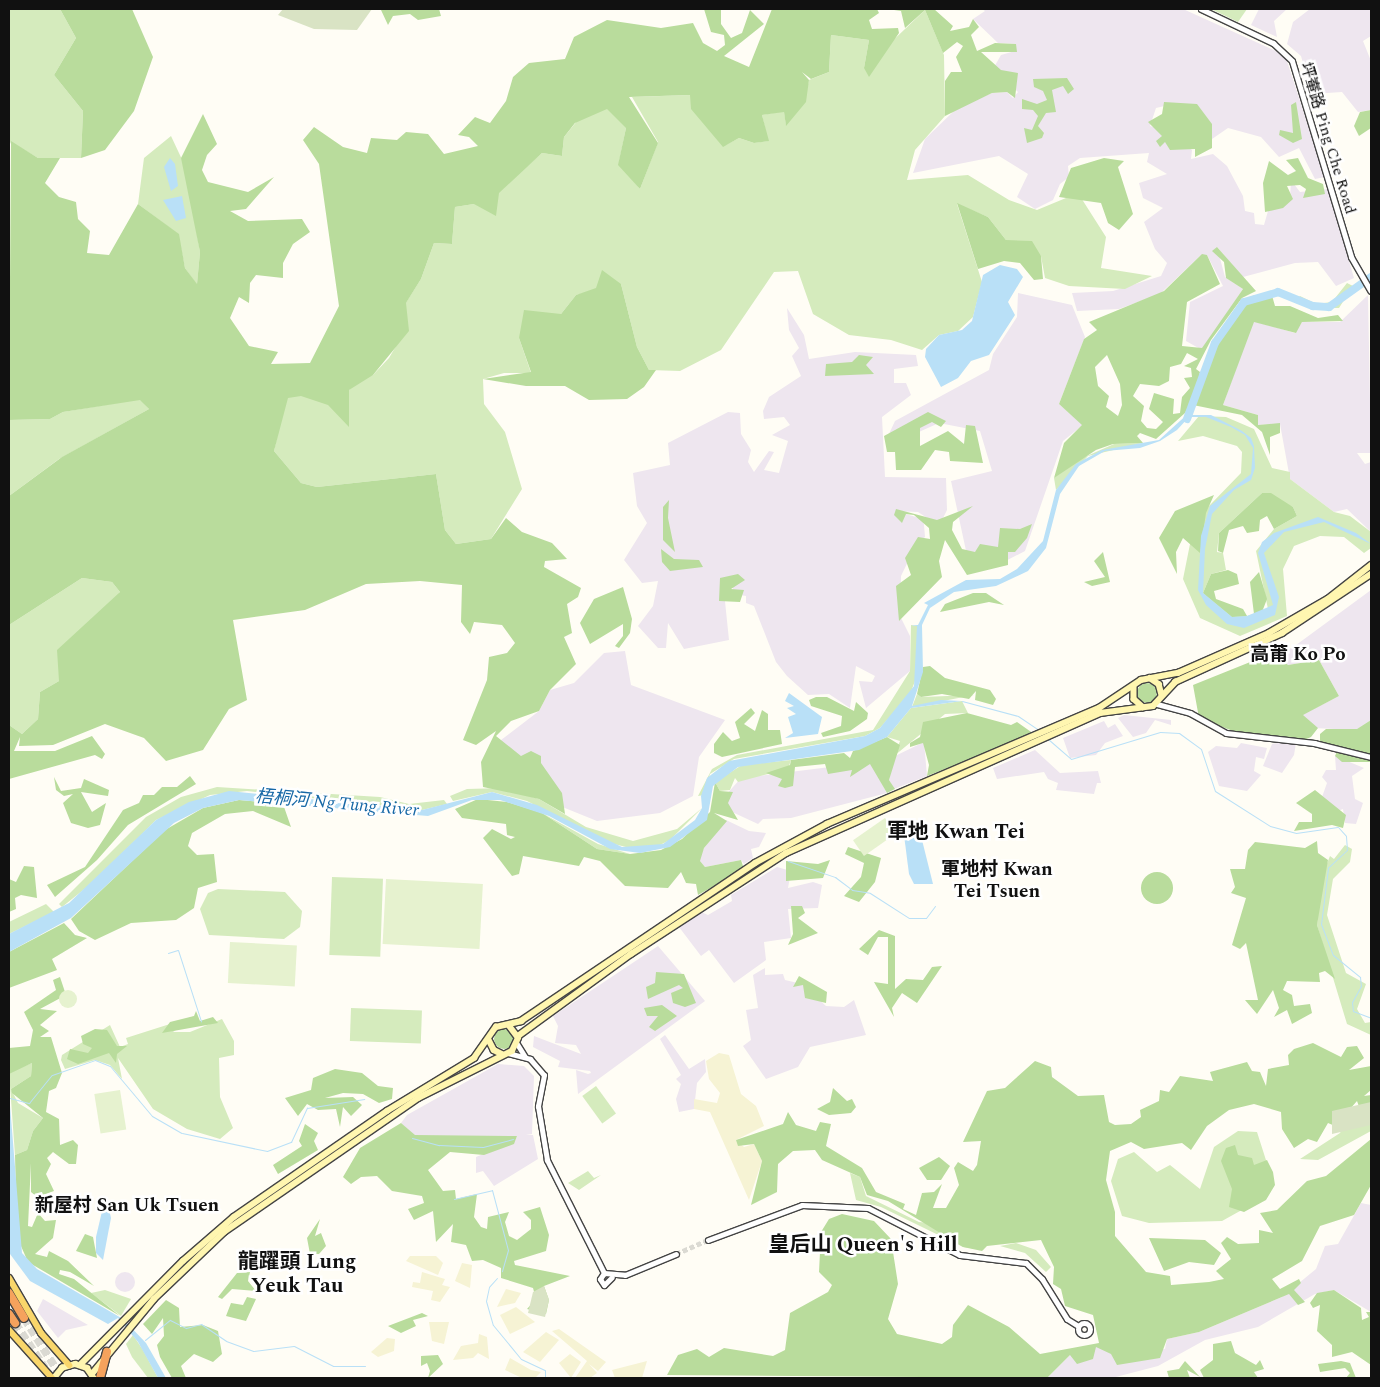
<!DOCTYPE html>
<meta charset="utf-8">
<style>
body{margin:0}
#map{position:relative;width:1380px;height:1387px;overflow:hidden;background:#fffdf5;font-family:Spectral,"Noto Sans SC",serif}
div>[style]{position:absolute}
.industrial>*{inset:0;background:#eee6ef}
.round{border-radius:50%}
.farmland>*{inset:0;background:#f6f3d4}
.green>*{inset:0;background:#d5ebbd;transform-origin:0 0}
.forest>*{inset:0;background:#b9dc9c}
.cemetery>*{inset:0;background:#d9e3c4}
.pitch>*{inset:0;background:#e6f2cf;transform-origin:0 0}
.water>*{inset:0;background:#b9e0f7}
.stream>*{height:1px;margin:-0.5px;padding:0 0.5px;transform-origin:0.5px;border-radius:0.5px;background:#b9e0f7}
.river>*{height:8px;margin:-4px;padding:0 4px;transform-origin:4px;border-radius:4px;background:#b9e0f7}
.tertiary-tunnel>*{height:5px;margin-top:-2.5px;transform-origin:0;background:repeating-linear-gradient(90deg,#dbdad3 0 5px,transparent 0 7.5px)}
.motorway-tunnel>*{height:8px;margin-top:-4px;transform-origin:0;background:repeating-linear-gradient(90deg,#dbdad3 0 8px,transparent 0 12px)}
.roads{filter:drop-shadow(1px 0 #444) drop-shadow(-1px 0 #444) drop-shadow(0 1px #444) drop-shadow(0 -1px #444)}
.tertiary>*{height:5px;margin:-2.5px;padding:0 2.5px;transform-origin:2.5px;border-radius:2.5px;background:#fff}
.tertiary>.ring{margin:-2.5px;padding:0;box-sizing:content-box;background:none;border:5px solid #fff;border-radius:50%}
.secondary>*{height:5.5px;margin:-2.75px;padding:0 2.75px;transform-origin:2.75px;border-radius:2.75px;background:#fff6b0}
.primary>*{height:6px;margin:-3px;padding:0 3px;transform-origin:3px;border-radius:3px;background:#f9d66b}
.motorway>*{height:8px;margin:-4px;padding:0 4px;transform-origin:4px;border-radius:4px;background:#f5a25d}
span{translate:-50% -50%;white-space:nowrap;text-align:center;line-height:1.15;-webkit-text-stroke:5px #fff;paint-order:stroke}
.street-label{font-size:16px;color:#111}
.water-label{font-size:18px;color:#1768a6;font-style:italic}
.quarter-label{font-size:19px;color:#111;font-weight:700}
.district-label{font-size:21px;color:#111;font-weight:700}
.frame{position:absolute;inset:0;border:10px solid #111;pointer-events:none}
</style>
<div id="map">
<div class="industrial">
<i style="clip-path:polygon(982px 9px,1183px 9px,1285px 55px,1325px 177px,1315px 179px,1299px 148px,1279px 157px,1261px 137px,1228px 128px,1212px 139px,1199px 108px,1173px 104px,1156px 108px,1150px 126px,1167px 131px,1192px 150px,1191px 159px,1213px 154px,1227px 166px,1243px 196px,1245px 211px,1254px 213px,1255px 224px,1264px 225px,1270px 204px,1290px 199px,1291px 180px,1300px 192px,1328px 189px,1354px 278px,1336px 286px,1318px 262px,1295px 263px,1243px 277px,1217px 247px,1225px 277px,1243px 289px,1202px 350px,1186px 341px,1190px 302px,1223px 286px,1207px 255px,1200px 256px,1160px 294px,1119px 309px,1077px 311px,1072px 293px,1113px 291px,1161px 276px,1167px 263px,1155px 249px,1144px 222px,1163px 208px,1143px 198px,1139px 183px,1167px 174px,1147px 162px,1149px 153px,1080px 158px,1068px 166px,1069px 177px,1060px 184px,1053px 200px,1035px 209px,1017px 197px,1028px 174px,999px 156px,913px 173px,925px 139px,957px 108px,992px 93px,1007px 92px,1013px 98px,1018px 92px,993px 69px,1001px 55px,1015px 51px,1016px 44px,998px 43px,973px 19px,985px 11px)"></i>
<i style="clip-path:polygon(1259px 9px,1287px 9px,1274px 21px,1277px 37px,1251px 25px)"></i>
<i style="clip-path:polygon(1310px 9px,1371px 9px,1371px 36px,1363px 41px,1371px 61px,1371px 110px,1358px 112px,1342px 92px,1312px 94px,1301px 56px,1287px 44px,1293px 22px)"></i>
<i style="clip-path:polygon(1018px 293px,1072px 305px,1085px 337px,1059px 404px,1083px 425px,1063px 441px,1025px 551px,996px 566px,968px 560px,951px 481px,992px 471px,980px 431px,939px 423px,892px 444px,888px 436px,895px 421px,989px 370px,993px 354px,1017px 317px)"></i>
<i style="clip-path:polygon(1368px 295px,1371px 453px,1357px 453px,1365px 464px,1371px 462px,1371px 532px,1347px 509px,1334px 512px,1290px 479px,1280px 424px,1258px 425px,1258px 415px,1223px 405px,1253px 321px,1295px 333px,1302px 322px,1340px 322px)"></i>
<i style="clip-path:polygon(787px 308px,804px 335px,809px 359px,855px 352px,916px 355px,918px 366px,894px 369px,894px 383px,906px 383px,911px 395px,882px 417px,885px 477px,946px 478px,947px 510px,941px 522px,935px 523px,918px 512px,895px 511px,923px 519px,924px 525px,925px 537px,916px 545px,901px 576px,900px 616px,910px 636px,910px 671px,866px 708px,859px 681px,872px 682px,875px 676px,856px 666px,850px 708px,829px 694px,808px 695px,787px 676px,776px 662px,754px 606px,746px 603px,746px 596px,734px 594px,732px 584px,723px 582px,729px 640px,684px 649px,668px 623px,666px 648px,658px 648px,638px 626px,653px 606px,658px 581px,642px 583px,624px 560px,647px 523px,637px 506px,633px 473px,670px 465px,668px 443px,728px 412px,740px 413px,741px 434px,751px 450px,748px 462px,754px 472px,769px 451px,774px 452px,764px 470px,779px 473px,788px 441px,772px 435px,790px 425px,784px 417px,764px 419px,763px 411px,769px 397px,801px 376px,792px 356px,799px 348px,789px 330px)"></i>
<i style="clip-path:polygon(1371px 590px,1371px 720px,1356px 730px,1313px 728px,1302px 715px,1339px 696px,1319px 660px,1288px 665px,1275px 652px,1292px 648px)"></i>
<i style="clip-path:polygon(625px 651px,631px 685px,725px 720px,699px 757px,693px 796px,660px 813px,597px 821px,486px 776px,501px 740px,539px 711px,550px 690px,574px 683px,604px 653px)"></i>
<i style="clip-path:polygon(1124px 715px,1171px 720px,1171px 725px,1155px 720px,1146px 733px,1133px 737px,1118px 718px)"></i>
<i style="clip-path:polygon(1104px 721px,1108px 728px,1115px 724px,1123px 736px,1105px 743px,1096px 755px,1070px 758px,1063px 738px)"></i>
<i style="clip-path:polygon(1291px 741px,1296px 743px,1294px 755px,1282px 773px,1263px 766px,1272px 744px)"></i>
<i style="clip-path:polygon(924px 742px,927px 776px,894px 789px,889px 780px,893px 757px)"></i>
<i style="clip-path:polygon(1241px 743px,1267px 748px,1264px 759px,1256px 757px,1254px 771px,1261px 775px,1247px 791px,1219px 786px,1208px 752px,1216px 746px,1237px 748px)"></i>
<i style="clip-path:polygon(1035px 750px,1060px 773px,1098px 771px,1101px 783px,1097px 783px,1094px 794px,1056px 790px,1058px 783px,1048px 779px,1044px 772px,997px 779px,993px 768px)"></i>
<i style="clip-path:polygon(1335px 756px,1364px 768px,1352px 776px,1355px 799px,1363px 803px,1356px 824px,1345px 823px,1343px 809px,1335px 812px,1322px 797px,1327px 783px,1322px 777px,1326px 770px,1336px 770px)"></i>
<i style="clip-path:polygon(870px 762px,887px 793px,791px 818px,763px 819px,758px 824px,717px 805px,741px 778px)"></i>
<i style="clip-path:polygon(726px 820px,749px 831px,766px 833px,759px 847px,751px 849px,753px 858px,744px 864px,741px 860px,705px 867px,699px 860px,704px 848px)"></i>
<i style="clip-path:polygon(777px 867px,791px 871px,788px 888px,813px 882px,822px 885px,818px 908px,788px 909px,791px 938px,764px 942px,766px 960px,734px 983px,709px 950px,701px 956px,679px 927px,701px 912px,708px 915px,732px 901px,731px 895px)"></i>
<i style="clip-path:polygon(658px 946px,705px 1001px,578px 1094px,576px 1070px,588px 1074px,591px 1073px,590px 1071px,558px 1067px,560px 1061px,533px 1047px,534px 1036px,581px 1054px,576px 1045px,555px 1043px,558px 1026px,553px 1016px)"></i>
<i style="clip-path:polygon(765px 968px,765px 975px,783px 974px,785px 980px,802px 984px,826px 1006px,844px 1007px,854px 1000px,866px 1035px,810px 1047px,798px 1067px,766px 1079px,743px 1046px,751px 1040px,746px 1010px,758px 1008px,753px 975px)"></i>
<i style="clip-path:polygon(665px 1035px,689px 1069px,705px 1059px,706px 1072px,697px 1083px,694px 1109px,679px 1112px,676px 1099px,681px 1084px,676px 1079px,681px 1075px,660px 1039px)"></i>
<i style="clip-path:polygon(498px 1064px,524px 1066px,534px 1076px,532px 1134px,526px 1135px,533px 1135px,538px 1159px,494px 1186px,483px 1171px,476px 1173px,476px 1157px,515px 1141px,517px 1136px,437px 1138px,414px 1135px,401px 1123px,407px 1115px)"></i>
<i style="clip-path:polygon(1361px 1203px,1371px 1205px,1371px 1312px,1334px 1290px,1315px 1294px,1258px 1327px,1205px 1340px,1158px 1366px,1112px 1378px,1047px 1378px,1070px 1355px,1096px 1347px,1165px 1349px,1167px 1339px,1199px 1332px,1282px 1297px,1316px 1269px,1325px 1246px,1338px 1244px)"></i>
<i class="round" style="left:115px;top:1272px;width:20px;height:20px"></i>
<i style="clip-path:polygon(43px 1299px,88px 1325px,66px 1330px,58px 1338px,37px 1311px)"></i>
</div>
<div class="farmland">
<i style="clip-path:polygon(719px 1053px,729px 1055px,741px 1094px,756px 1106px,764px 1126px,736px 1140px,744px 1147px,754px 1144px,762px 1161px,749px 1200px,710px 1112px,694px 1109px,694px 1099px,717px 1103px,720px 1093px,709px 1079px,706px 1061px)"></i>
<i style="clip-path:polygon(410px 1256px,436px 1256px,443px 1263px,438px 1275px,406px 1261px)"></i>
<i style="clip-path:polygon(462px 1263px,472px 1265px,470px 1288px,455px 1281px)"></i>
<i style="clip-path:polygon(422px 1272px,445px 1279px,442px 1285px,450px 1287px,440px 1302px,431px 1300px,433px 1291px,412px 1287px,413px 1282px,420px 1283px)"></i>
<i style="clip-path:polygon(506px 1289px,521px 1293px,515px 1303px,497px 1307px)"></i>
<i style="clip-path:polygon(516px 1307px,535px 1322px,510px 1334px,500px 1315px)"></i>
<i style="clip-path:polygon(429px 1322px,449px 1322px,444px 1344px,432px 1341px)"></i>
<i style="clip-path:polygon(559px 1329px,606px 1362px,598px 1371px,589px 1364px,597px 1373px,590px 1378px,575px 1378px,587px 1361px,552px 1331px)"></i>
<i style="clip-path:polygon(546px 1332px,559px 1340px,540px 1362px,523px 1352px)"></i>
<i style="clip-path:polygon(479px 1334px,487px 1337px,489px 1359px,478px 1353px,473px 1358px,453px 1360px,461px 1346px,478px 1343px)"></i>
<i style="clip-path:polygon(387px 1338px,395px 1339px,394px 1351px,378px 1357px,371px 1352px)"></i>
<i style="clip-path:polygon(570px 1354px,581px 1362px,571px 1378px,559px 1363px)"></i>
<i style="clip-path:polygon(510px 1358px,531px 1370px,541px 1372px,535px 1378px,522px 1378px,505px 1370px)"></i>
<i style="clip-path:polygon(647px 1361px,642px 1378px,615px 1378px,612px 1370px)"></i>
</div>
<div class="green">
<i style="clip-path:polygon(9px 9px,60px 9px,76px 38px,54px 75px,83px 111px,81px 158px,38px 158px,11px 142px,9px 146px)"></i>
<i style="clip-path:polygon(1211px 9px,1247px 9px,1238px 22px)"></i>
<i style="clip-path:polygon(925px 10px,944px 55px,945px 116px,915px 150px,907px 180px,968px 175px,1009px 200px,1037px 210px,1078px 193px,1106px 237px,1101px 268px,1152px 276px,1125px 289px,1069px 286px,1045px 278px,1041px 256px,1006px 240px,988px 217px,957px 204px,982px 282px,973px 317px,958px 331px,939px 335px,922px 350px,891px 340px,849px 335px,813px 314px,798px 271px,774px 272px,721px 350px,680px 371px,649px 370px,637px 347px,621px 284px,576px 295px,561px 314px,519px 338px,531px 373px,504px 373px,483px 379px,484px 404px,505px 432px,522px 489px,491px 539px,456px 544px,445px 530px,436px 474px,317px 487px,301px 483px,274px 451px,286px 396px,349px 390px,358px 378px,373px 375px,389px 358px,405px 331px,402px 309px,421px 279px,434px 243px,452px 244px,455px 207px,474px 204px,500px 190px,542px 153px,562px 156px,564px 137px,577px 121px,607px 108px,627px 123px,619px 162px,640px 189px,658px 142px,632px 97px,691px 95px,726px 145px,739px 138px,754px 143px,768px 141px,762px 115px,784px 111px,786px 125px,805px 98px,809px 80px,829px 72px,831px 35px,869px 40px,864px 68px)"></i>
<i style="clip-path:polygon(171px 136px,186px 168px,200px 252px,197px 285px,185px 268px,178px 234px,138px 204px,144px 158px)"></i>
<i style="clip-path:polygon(1347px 283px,1353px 286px,1339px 308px,1317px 308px,1297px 299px,1300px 296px,1316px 304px,1332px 302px)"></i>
<i style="clip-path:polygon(140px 399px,149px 409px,59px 459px,9px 496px,9px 420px,50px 419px,63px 412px)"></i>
<i style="clip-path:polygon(evenodd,1199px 416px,1226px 417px,1254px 429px,1272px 468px,1290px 472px,1290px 479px,1334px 512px,1350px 516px,1371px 532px,1371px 548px,1364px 553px,1344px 537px,1320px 536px,1294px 546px,1283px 569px,1287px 616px,1240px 636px,1200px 618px,1183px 579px,1191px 539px,1209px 506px,1241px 473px,1242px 452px,1237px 446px,1203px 436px,1178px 441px,1199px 416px,1262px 493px,1293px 507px,1297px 516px,1274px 529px,1256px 551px,1268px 609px,1247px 616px,1203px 593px,1211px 574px,1226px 570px,1223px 553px,1217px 552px,1219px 533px,1262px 493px)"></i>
<i style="clip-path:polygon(1143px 443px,1088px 456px,1056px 490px,1054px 478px,1071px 463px,1114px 444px)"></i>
<i style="clip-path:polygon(82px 578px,112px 582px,120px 592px,59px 681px,40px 692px,38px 719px,22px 734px,9px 725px,9px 625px)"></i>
<i style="clip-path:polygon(911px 625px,918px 626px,917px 676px,910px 694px,880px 728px,865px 736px,734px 759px,710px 774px,704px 795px,698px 796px,712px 769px,737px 755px,873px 730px,910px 671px)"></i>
<i style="clip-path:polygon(917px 694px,921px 697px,974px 695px,912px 707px)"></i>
<i style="clip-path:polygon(962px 701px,968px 713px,945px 714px,894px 756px,900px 741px,887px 737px,911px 708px)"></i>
<i style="clip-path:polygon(791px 760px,789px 766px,768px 774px,738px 782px,735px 778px,730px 790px,720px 791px,715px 782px,742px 765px)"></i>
<i style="clip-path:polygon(217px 787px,380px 797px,409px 804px,444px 800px,447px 804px,422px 810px,247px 791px,210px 795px,156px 820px,92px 883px,62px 907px,59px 904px,146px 817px,181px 797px)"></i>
<i style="clip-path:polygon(502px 788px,539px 799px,586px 827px,633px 841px,677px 829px,702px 808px,670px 840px,656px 847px,630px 848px,606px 842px,527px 801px,492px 792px,453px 801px,450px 796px,467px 789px)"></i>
<i style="clip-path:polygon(542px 813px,598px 844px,630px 854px,597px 849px)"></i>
<i style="clip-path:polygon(1345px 845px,1352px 849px,1350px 862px,1333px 879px,1327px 915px,1346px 973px,1366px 984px,1357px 1009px,1365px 1023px,1371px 1022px,1371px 1035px,1347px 1024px,1317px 925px,1322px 876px,1330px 856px,1334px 859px)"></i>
<i style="left:332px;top:877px;width:51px;height:78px;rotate:2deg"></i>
<i style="clip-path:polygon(218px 889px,285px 892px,302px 911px,300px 927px,284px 939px,209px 935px,200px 909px,208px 893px)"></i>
<i style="clip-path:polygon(46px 904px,54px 912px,9px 934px,9px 922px)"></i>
<i style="left:351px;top:1008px;width:71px;height:33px;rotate:2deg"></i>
<i style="clip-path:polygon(195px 1016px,173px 1032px,190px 1032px,222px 1019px,234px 1041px,234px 1055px,219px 1058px,220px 1097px,233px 1128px,220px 1139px,187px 1129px,153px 1109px,118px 1058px,122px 1079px,110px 1065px,95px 1060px,65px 1069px,61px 1060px,62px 1055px,110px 1025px,120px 1047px,128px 1044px,126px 1038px)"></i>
<i style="clip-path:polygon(32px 1063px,31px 1076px,11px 1089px,18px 1103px,43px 1118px,33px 1131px,27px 1150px,15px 1155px,9px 1072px)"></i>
<i style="left:596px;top:1086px;width:34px;height:17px;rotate:54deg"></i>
<i style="clip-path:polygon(1348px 1119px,1371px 1122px,1371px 1131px,1318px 1160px,1300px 1159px,1340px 1133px)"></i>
<i style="clip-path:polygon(1238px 1131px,1257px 1132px,1272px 1179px,1267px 1196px,1222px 1221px,1149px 1223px,1122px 1216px,1111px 1181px,1118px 1159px,1134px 1152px,1157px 1172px,1170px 1165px,1200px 1189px,1214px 1147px)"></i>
<i style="clip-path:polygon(588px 1171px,594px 1178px,601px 1175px,579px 1190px,568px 1183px)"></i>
<i style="clip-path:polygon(850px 1173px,860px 1177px,866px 1196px,919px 1222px,940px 1224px,984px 1250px,963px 1247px,881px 1207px,856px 1200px)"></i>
<i style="clip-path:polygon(1016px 1243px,1036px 1250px,1051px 1267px,1046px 1272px,1025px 1253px,1000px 1246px)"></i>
<i style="clip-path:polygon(105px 1290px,131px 1299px,121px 1316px,91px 1293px)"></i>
<i style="clip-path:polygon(133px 1335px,143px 1350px,158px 1378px,148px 1378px,132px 1357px,126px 1344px)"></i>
</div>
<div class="forest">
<i style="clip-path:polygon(60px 9px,132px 9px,153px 57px,134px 111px,105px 150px,81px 158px,83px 111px,54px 75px,76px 38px)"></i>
<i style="clip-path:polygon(375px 9px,439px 9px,441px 16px,418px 20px,410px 14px,393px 16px,388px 25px,381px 10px)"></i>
<i style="clip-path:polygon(704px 9px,721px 9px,721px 24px,731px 38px,742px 33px,750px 10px,764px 24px,724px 56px,749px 67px,772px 9px,877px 9px,879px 13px,869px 20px,872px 29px,898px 28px,899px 33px,869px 77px,864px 68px,869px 40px,831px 35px,829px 72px,811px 79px,802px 72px,809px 80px,806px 102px,786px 126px,784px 112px,762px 115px,769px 141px,754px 143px,739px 138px,723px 147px,691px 109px,690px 95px,629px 97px,658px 143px,640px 189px,618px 165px,626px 128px,607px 109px,575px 123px,564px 137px,562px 156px,542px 153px,499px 193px,496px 216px,474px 204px,455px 207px,452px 244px,434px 243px,421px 279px,406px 303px,409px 331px,373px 375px,349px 390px,349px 427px,328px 405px,301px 396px,288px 398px,274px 451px,301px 483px,317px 487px,436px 474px,445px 530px,456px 544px,491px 539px,506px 518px,522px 532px,552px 543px,567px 559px,545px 561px,544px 567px,581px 588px,578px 597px,567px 604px,572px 633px,564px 637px,576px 664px,550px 690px,539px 711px,511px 721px,496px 736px,521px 756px,531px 751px,541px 756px,541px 763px,562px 793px,565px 814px,539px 799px,483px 787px,481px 762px,496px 731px,476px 745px,463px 740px,487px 680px,489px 657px,507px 653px,515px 643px,502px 625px,474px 622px,470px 634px,461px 622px,462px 585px,420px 581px,366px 584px,305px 610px,233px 620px,247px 700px,229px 709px,203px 750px,166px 761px,144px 738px,105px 724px,53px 745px,19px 746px,20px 737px,14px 751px,55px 751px,92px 736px,105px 754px,102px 759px,95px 755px,9px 779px,9px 725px,22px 734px,38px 719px,40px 692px,59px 681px,57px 650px,120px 592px,112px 582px,82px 578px,9px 625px,9px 496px,62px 457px,149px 409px,140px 400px,63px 412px,50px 419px,9px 420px,11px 141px,38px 158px,60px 158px,45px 183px,59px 197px,76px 202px,78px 219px,90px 231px,87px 253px,109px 255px,138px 204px,179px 234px,185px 268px,197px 284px,200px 252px,181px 158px,203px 114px,217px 144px,207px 155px,202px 170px,208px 182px,248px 192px,274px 177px,246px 209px,230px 211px,248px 221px,302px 219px,310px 232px,293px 244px,283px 263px,283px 278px,256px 275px,250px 283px,249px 303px,239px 297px,230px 318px,249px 346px,278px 352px,271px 364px,310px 363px,339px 306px,319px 164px,303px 140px,314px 127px,343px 147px,367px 153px,371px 138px,397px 140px,406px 132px,428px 134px,444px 154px,478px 146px,469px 137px,458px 135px,475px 117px,490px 123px,506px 101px,513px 77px,529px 63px,565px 59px,574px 37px,607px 20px,661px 28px,693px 23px,703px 43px,717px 51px,725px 45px,724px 35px,711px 32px)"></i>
<i style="clip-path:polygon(887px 9px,934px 9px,953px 26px,950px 31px,969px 27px,973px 19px,979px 27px,971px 35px,977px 51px,995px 43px,1016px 44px,1017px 52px,981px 52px,1001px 70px,1018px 73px,1015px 98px,1007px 92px,992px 93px,945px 116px,945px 81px,951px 72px,962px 72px,956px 57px,963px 46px,957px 42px,943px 53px,925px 10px,905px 28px,901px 11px)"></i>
<i style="clip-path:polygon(1067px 78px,1074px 89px,1068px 94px,1063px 86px,1052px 90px,1056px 112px,1046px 113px,1038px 126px,1044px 133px,1042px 138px,1027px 143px,1024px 128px,1032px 130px,1038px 116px,1033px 110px,1022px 109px,1022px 99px,1037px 104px,1047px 100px,1043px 91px,1034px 87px,1033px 79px)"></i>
<i style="clip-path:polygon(1164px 102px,1197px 104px,1212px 124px,1212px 148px,1195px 157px,1195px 149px,1170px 150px,1165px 142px,1160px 147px,1156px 141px,1162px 136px,1148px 122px,1162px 114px)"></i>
<i style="clip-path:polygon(1296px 102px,1302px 139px,1293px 143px,1279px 135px,1280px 130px,1293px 133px,1291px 105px)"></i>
<i style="clip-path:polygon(1371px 110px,1371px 128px,1359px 136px,1354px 126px,1360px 112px)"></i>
<i style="clip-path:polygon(1104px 158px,1124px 161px,1118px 167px,1133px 214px,1119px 230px,1108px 223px,1101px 203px,1059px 197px,1071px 168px)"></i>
<i style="clip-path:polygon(1298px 158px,1308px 178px,1323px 184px,1325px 194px,1303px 198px,1306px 189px,1300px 185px,1287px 186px,1293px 199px,1283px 208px,1265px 212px,1263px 183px,1269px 161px,1288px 175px,1296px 171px,1286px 160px)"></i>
<i style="clip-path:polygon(957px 203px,988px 217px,1006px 240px,1032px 241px,1041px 256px,1043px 279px,1034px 280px,1020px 263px,1004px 261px,978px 269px)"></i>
<i style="clip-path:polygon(evenodd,1217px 247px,1256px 291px,1242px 298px,1211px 340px,1196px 369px,1200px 372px,1195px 395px,1185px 413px,1156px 439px,1140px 433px,1137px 436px,1143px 443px,1113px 444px,1096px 450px,1054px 478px,1064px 443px,1082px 425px,1059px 404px,1084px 339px,1097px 330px,1089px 322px,1164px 291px,1202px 254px,1207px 255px,1220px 284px,1187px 302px,1182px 346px,1202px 348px,1243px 289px,1226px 278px,1224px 262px,1212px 251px,1217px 247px,1187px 353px,1198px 359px,1184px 366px,1191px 368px,1192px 377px,1184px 378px,1190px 388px,1182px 397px,1180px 413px,1173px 414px,1174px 399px,1154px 393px,1149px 409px,1163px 422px,1156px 429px,1147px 428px,1141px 421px,1144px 406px,1133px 396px,1140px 384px,1159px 386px,1169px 381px,1170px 367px,1181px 364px,1187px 353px,1217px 247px,1107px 355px,1120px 384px,1122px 405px,1118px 416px,1106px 407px,1109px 396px,1098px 386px,1095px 367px,1107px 355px)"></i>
<i style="clip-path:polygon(602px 270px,621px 284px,637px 347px,649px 370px,656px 370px,644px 387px,627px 399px,589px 400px,565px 386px,526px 386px,483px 379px,531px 372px,519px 338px,524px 310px,561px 314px,576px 295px,596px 288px)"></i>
<i style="clip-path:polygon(1271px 292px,1275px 306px,1290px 306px,1318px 318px,1338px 315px,1343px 321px,1302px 322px,1296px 333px,1254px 322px,1223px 405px,1258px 415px,1258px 425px,1280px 423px,1280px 433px,1270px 437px,1270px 455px,1262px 432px,1242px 415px,1193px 405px,1213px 348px,1233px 313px,1252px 296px)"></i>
<i style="clip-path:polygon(859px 355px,873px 357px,866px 365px,874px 374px,825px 376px,826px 364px,852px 362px)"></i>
<i style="clip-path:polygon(928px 412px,946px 421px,941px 427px,932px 422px,920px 428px,920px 446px,948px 431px,964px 444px,966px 425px,975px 426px,983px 463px,950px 461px,949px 452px,935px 450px,921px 470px,896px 470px,895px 452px,887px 452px,884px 436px)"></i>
<i style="clip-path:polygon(1262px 493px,1271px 493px,1293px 507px,1297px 516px,1274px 529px,1267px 516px,1260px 520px,1259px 531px,1247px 533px,1243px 526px,1229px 530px,1223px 553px,1218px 551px,1219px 533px)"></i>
<i style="clip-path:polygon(1214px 495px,1206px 513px,1200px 553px,1183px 538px,1176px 552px,1177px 574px,1159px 538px,1175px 511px)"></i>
<i style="clip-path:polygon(669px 500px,668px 518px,675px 552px,663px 540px,663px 507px)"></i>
<i style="clip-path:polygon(973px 506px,953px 522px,952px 530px,962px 549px,975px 552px,980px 544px,998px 547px,1000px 528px,1020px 529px,1032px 524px,1027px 538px,1015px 552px,1008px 552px,1008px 565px,967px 575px,945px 540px,939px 561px,942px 577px,899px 621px,896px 586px,911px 575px,905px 558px,918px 537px,930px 539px,929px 528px,914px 515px,906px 514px,902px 523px,894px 515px,896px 509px,937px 520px)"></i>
<i style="clip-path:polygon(661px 549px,674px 559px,699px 560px,703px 567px,670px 571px,662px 562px)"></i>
<i style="clip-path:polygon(1103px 552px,1110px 582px,1092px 586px,1084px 582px,1105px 577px,1094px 561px)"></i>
<i style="clip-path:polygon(1228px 570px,1237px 574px,1239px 584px,1214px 591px,1216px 599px,1243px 609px,1247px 616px,1232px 617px,1203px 593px,1211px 574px)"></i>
<i style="clip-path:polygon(1259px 572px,1267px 599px,1262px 612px,1254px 614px,1250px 582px)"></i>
<i style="clip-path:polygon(738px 574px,745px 580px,731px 589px,744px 590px,740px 602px,719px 601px,720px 578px)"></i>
<i style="clip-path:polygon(623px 587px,632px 619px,630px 633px,619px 648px,615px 646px,623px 636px,623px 624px,590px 644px,580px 623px,594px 599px)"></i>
<i style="clip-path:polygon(973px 593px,986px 593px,1004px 605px,989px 602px,940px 612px,945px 604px)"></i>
<i style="clip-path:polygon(1275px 652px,1288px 665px,1319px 660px,1339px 696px,1303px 715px,1318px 728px,1311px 737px,1302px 741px,1233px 731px,1199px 718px,1193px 685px)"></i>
<i style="clip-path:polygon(930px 666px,945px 678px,990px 690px,996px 699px,993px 705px,975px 700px,976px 691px,969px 699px,942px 694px,921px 697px,917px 694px,923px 667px)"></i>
<i class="round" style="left:1137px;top:683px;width:20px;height:20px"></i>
<i style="clip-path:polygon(816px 697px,827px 697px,854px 711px,856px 702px,868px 713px,867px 719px,850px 731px,823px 737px,821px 733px,841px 726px,842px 716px,811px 706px,809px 700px)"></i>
<i style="clip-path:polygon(751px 708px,755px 713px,744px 724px,755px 731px,762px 710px,768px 714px,768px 730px,780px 730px,782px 744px,722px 757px,714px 753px,714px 744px,723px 732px,732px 741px,740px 738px,735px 722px)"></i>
<i style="clip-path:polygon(967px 713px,1011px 725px,1017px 722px,1034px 734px,922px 778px,927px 776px,929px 765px,923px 743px,910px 747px,910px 743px,920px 737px,923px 722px)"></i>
<i style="clip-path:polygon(1371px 720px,1371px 762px,1342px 762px,1335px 756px,1338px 749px,1320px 745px,1320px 734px,1326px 729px,1357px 729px)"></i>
<i style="clip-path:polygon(887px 737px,900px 745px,889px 780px,895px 789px,887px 793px,870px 764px,850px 777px,852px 770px,828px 774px,825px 764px,795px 767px,793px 786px,785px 788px,778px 786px,782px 779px,766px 773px,790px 765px,791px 760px,844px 753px,850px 758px,853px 751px)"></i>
<i style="clip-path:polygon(190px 776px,196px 784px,128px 825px,97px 860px,55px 897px,47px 885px,85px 867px,123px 810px,139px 803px,143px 795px,154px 795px,162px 787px,177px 787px)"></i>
<i style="clip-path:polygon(54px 777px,61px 791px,81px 788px,84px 779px,109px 790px,108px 796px,81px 792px,92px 812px,106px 803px,100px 825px,88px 828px,71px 823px,63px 803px,73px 794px,64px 796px,56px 790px)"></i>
<i style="clip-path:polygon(715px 782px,720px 791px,733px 792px,728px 803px,738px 820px,714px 813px,727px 821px,704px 848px,700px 861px,705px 867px,741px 860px,744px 869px,698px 895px,696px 884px,686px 883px,681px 872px,668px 888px,625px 886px,600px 861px,584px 857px,579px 866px,523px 856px,519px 874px,512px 876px,483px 838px,492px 829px,511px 839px,515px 837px,507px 835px,506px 824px,462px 818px,455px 809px,478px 799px,507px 802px,542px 813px,597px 849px,630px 854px,661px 850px,682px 839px,710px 812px)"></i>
<i style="clip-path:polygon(1315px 790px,1346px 815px,1343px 828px,1332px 825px,1294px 831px,1299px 822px,1312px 822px,1312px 814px,1296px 803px)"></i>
<i style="clip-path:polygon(239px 800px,283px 804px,291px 827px,253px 811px,225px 814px,192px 833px,188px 846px,197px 855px,214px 854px,217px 882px,198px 888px,194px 908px,176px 920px,131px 923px,95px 940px,79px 931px,71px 919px,165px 830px,203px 808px)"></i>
<i style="clip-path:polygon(1317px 841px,1318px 853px,1328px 860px,1317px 925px,1335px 979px,1325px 971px,1319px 973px,1320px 982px,1287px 981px,1283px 990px,1292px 995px,1294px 1006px,1310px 1004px,1312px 1013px,1292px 1024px,1287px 1010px,1274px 1017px,1279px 1008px,1273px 990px,1257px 1014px,1245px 1000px,1258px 1000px,1246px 943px,1240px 949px,1232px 945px,1246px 898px,1231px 893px,1235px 887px,1230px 869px,1245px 869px,1248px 850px,1255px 842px,1305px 848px)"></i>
<i style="clip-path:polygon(848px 847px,881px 858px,875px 882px,859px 902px,844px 896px,861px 877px,864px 863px,845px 854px)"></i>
<i style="clip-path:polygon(830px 860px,823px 878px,786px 881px,786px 861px,818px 864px)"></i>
<i style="clip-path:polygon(24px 866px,34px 867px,37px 898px,21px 895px,15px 898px,16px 909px,9px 912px,9px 879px,16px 882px)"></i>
<i class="round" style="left:1141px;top:872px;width:32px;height:32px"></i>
<i style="clip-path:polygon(791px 906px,802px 906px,805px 913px,798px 918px,818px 933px,788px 945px,793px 934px)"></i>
<i style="clip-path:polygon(64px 923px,75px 935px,87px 938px,52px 959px,57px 970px,9px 988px,9px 952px)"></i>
<i style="clip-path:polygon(879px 930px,895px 936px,895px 989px,906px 979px,923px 980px,932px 967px,942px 966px,917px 1003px,902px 993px,892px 1008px,894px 1017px,874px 982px,888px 984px,888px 937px,878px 937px,868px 955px,859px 949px)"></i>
<i style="clip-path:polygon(656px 972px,684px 974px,696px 1003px,685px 1007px,673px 1003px,671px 993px,683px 988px,679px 985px,648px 999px,646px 987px,655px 983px)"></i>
<i style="clip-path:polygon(799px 976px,827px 992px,826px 1003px,805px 998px,803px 985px,793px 987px)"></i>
<i style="clip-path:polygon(60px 977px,66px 995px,40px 1009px,57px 1011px,40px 1025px,49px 1031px,40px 1037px,51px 1037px,62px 1073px,56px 1088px,49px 1091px,46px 1112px,59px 1119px,60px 1145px,73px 1140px,78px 1145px,76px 1164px,69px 1164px,53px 1152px,47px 1158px,51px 1164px,46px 1174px,54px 1191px,37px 1197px,31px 1192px,31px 1163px,28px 1226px,32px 1227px,38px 1213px,45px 1221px,56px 1220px,53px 1238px,35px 1254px,47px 1257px,49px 1251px,68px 1261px,94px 1286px,70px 1272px,60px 1270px,59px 1274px,74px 1279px,120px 1316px,28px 1262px,17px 1237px,15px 1155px,27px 1150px,33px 1131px,43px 1118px,12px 1093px,11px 1089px,31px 1076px,32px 1063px,9px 1074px,9px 1048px,30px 1046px,33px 1030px,24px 1012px,56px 990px,53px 980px)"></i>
<i style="clip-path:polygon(662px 1005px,677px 1016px,655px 1031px,649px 1027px,658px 1016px,647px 1016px,644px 1008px)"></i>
<i style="clip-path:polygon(196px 1011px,200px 1021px,213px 1017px,218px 1023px,162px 1033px,170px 1022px,194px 1016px)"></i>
<i style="clip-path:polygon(95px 1029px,107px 1030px,117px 1046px,127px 1046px,117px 1054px,116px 1063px,109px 1053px,78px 1064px,67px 1059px,70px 1049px,88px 1053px,92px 1048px,83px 1044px,81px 1036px)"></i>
<i class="round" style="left:494px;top:1029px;width:20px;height:20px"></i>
<i style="clip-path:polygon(1313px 1043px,1341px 1057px,1347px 1047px,1357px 1046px,1364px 1058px,1349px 1070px,1371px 1066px,1371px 1090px,1364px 1096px,1371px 1095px,1371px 1113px,1361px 1112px,1357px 1101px,1335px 1126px,1328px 1123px,1317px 1142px,1308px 1139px,1294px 1148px,1282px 1129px,1281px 1112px,1254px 1104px,1229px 1110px,1207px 1126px,1191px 1150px,1182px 1143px,1144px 1149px,1131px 1142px,1110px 1151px,1106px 1180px,1115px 1212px,1115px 1236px,1146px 1272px,1170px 1276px,1171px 1285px,1209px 1282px,1224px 1279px,1216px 1271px,1231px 1259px,1221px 1243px,1227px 1237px,1238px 1244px,1259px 1243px,1259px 1230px,1273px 1233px,1260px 1213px,1277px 1210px,1307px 1181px,1326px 1176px,1371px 1139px,1371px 1185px,1354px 1215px,1320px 1226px,1302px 1261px,1272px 1279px,1280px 1289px,1299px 1279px,1301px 1283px,1294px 1290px,1305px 1302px,1298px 1305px,1289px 1294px,1199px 1332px,1167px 1339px,1160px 1358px,1117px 1365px,1111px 1354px,1096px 1347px,1093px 1359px,1077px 1364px,1070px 1355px,1047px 1378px,667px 1375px,678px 1355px,697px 1349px,709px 1357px,724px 1348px,773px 1356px,785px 1350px,790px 1313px,828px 1292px,832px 1285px,819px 1272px,821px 1232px,829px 1219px,842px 1214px,874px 1221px,891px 1239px,898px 1284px,888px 1319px,897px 1334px,942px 1344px,952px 1337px,953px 1325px,968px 1305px,1009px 1327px,1040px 1354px,1099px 1343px,1093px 1315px,1065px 1306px,1061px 1289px,1053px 1284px,1054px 1267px,1041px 1240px,987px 1246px,982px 1251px,963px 1247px,888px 1201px,867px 1195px,860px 1177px,822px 1160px,815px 1150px,793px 1151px,778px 1164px,777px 1192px,751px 1205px,762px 1161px,754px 1144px,738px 1146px,736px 1140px,783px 1124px,788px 1112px,796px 1125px,816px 1131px,820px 1122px,831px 1124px,826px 1146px,862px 1168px,876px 1192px,905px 1204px,903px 1209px,916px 1215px,922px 1193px,934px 1192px,942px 1184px,933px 1208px,946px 1208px,959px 1185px,954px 1168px,958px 1162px,973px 1171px,977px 1165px,981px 1141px,963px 1142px,987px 1091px,1005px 1088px,1035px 1061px,1051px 1067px,1052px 1077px,1078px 1096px,1104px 1095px,1109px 1122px,1115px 1125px,1131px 1124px,1141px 1117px,1140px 1110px,1159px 1101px,1160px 1090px,1169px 1092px,1180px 1076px,1213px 1081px,1210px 1072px,1247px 1062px,1252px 1071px,1260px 1072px,1266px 1086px,1268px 1069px,1289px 1065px,1288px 1055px,1294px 1049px)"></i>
<i style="clip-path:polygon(335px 1069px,362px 1073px,378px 1086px,393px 1088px,392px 1099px,379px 1103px,363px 1094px,343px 1093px,325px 1098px,353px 1097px,362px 1105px,351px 1116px,343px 1107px,340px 1127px,336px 1109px,318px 1110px,307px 1104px,298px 1116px,285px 1098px,311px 1090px,313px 1078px)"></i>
<i style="clip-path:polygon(833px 1088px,847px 1101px,852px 1099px,856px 1107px,851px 1113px,829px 1115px,817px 1109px,830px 1102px)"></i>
<i style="clip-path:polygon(401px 1123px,415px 1135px,517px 1136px,514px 1144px,484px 1155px,450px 1152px,428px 1170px,443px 1191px,455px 1190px,456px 1199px,477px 1194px,474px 1217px,481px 1227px,487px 1229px,488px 1217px,509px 1212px,505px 1222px,509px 1236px,517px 1240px,531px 1229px,531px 1220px,523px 1212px,540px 1207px,549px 1235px,546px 1251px,514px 1261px,515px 1265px,570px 1276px,544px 1286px,549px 1300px,546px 1314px,527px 1309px,536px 1299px,533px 1288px,501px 1278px,501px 1268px,483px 1260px,472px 1261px,466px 1245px,451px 1242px,453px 1224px,436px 1242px,433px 1211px,414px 1220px,408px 1209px,424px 1203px,422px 1196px,392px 1191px,377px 1176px,361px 1177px,351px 1184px,343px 1177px,360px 1148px)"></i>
<i style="clip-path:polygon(305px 1124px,318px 1133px,314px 1141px,318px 1150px,278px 1174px,273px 1165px,302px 1146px,299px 1141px)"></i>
<i style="clip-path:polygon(1235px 1145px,1238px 1155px,1252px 1158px,1254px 1165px,1267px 1160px,1273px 1172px,1275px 1185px,1266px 1200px,1244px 1212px,1229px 1207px,1232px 1189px,1221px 1161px,1226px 1148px)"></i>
<i style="clip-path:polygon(939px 1157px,950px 1166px,941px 1180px,927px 1180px,919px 1168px)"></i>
<i style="clip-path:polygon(320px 1219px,315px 1236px,321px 1233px,326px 1246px,319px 1254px,310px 1254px,307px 1238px)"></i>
<i style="clip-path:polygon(85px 1234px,93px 1237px,97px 1258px,76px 1251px)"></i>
<i style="clip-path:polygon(1149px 1238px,1205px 1240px,1221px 1253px,1214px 1265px,1189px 1262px,1164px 1271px)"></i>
<i style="clip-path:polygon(250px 1272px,248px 1281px,256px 1291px,232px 1289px,222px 1299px,218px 1297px,237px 1273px)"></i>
<i style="clip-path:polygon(1334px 1290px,1361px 1308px,1362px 1320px,1369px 1317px,1366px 1312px,1371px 1312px,1371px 1365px,1352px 1352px,1332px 1357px,1332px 1345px,1317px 1331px,1320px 1305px,1313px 1308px,1310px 1303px,1317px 1293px)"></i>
<i style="clip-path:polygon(247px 1297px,256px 1299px,246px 1321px,226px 1316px,231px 1303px,243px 1305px)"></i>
<i style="clip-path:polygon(166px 1300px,179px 1308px,180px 1327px,203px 1325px,218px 1331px,222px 1354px,213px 1362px,194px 1354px,181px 1366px,186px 1378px,172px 1378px,160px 1357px,157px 1345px,164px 1336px,163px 1318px,152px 1334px,143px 1324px)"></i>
<i style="clip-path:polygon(422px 1313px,428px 1316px,413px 1320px,416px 1326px,401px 1333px,388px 1326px)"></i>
<i style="clip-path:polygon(1231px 1341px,1235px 1353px,1256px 1365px,1260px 1360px,1264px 1369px,1254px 1372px,1258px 1378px,1204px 1378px,1200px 1370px,1213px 1360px,1213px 1344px)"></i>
<i style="clip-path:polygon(438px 1355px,443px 1364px,428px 1378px,430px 1371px,427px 1363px,421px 1366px,421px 1356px)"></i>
<i style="clip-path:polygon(1185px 1361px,1200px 1377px,1187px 1370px,1190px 1378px,1169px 1378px,1167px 1371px,1179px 1369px)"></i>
<i style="clip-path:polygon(1341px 1361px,1350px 1363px,1356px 1378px,1346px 1378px,1350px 1373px,1345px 1368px,1320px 1372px,1318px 1364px)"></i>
</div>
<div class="cemetery">
<i style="clip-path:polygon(283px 9px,372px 9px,357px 30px,314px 29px,278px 15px)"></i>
<i style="clip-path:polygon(1371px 1102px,1371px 1125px,1332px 1134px,1332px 1111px)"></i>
<i style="clip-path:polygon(544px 1286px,549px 1300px,545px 1317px,528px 1313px,533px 1292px)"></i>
</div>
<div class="pitch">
<i style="left:885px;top:818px;width:19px;height:39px;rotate:55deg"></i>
<i style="left:386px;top:879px;width:97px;height:65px;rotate:3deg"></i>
<i style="left:230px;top:942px;width:67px;height:41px;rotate:3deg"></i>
<i class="round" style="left:59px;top:990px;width:18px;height:18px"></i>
<i style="left:120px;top:1090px;width:40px;height:26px;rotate:81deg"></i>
</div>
<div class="water">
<i style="clip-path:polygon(170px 158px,175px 164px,178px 186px,171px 191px,164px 167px)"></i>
<i style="clip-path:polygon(182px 196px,186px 218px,176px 221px,163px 200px)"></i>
<i style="clip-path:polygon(1000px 265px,1017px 269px,1023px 277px,1008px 302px,1015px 315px,989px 355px,971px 361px,958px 378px,941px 387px,925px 357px,926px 349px,939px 335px,962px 330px,972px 321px,983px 275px)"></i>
<i style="clip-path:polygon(1191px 411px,1190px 415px,1211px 415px,1242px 431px,1251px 438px,1254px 446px,1255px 468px,1251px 480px,1234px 490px,1212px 514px,1205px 549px,1203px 593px,1232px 617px,1247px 616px,1273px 605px,1258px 553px,1262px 542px,1274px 533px,1318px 517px,1356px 533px,1371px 544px,1324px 522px,1284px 532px,1264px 553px,1279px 597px,1275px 615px,1244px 628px,1227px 624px,1206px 605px,1198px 590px,1201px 536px,1210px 506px,1251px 474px,1253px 448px,1245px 435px,1231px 427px,1206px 417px,1189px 417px,1177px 430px,1160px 441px,1140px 448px,1105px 451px,1079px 466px,1060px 494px,1046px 548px,1028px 571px,996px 586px,954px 592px,930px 608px,922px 625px,923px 672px,912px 706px,941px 700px,962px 701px,911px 708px,887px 737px,859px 750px,738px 767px,713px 786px,707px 820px,670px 847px,640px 853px,610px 849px,549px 816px,500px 800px,472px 800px,428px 816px,239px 800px,203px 808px,174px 823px,71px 918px,9px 952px,9px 934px,69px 903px,156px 820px,189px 802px,229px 791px,422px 810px,492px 792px,537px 805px,622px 847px,663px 844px,695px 820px,702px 808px,701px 796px,707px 778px,729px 761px,865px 736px,880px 728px,914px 686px,917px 626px,911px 625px,918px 625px,928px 605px,924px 603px,966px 580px,1000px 579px,1017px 569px,1043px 541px,1056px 490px,1076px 464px,1102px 450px,1159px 440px)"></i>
<i style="clip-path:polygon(789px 693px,822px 717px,818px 734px,785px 738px,793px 733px,788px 717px,796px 714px,787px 708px,794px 706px,785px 701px)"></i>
<i style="clip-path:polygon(912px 827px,921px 836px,933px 884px,914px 884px,909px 874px,904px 835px)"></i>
<i style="clip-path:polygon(9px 1093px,22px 1253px,37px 1269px,123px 1319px,146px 1343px,166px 1378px,158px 1378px,138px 1342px,118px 1318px,108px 1324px,30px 1281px,10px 1254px)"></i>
<i style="clip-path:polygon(108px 1205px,111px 1218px,103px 1260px,96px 1253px,96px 1237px,103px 1207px)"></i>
</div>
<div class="stream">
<i style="left:962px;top:701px;width:58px;rotate:15deg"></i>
<i style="left:1018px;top:716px;width:27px;rotate:34deg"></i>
<i style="left:1048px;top:739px;width:30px;rotate:41deg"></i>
<i style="left:1071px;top:759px;width:93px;rotate:-16.9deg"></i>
<i style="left:1160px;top:732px;width:19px;rotate:3deg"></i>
<i style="left:1179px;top:733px;width:27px;rotate:36deg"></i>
<i style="left:1201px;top:749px;width:44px;rotate:71.6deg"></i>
<i style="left:1215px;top:791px;width:65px;rotate:32.5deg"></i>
<i style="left:1270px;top:826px;width:27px;rotate:15deg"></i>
<i style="left:1296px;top:833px;width:42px;rotate:-8.1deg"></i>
<i style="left:1338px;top:827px;width:12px;rotate:48deg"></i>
<i style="left:1346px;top:836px;width:14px;rotate:86deg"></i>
<i style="left:1347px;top:850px;width:26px;rotate:137deg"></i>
<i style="left:1328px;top:868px;width:56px;rotate:97.1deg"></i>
<i style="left:1321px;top:924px;width:33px;rotate:69deg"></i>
<i style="left:1333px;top:955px;width:35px;rotate:39deg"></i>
<i style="left:1360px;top:977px;width:9px;rotate:84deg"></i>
<i style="left:1361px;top:986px;width:18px;rotate:119deg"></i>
<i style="left:1352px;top:1002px;width:9px;rotate:84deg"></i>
<i style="left:1353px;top:1011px;width:19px;rotate:21deg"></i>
<i style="left:788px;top:861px;width:50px;rotate:18.8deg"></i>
<i style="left:835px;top:877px;width:21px;rotate:37deg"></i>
<i style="left:852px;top:890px;width:18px;rotate:9deg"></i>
<i style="left:870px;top:893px;width:46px;rotate:32.7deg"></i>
<i style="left:909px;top:918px;width:17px"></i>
<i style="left:926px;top:918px;width:15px;rotate:-53deg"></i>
<i style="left:168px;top:953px;width:10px;rotate:-17deg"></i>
<i style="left:178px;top:950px;width:75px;rotate:72.1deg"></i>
<i style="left:10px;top:1098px;width:20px;rotate:15deg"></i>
<i style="left:29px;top:1103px;width:36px;rotate:-51deg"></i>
<i style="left:52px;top:1075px;width:46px;rotate:-19.2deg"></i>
<i style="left:95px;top:1060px;width:16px;rotate:22deg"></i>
<i style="left:110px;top:1066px;width:65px;rotate:50deg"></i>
<i style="left:152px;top:1116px;width:34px;rotate:30deg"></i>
<i style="left:182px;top:1133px;width:87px;rotate:12deg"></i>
<i style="left:267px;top:1151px;width:26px;rotate:-21deg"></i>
<i style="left:291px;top:1142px;width:38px;rotate:-65deg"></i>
<i style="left:307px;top:1108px;width:58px;rotate:-9deg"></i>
<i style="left:412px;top:1138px;width:28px;rotate:15deg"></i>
<i style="left:439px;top:1145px;width:44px;rotate:2.6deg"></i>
<i style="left:483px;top:1147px;width:31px;rotate:-15deg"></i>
<i style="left:454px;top:1199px;width:39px;rotate:-13deg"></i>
<i style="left:492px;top:1190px;width:62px;rotate:75.1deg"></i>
<i style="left:508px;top:1250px;width:22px;rotate:106deg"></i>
<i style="left:497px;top:1278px;width:12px;rotate:132deg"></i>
<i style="left:489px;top:1287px;width:14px;rotate:102deg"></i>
<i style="left:486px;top:1301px;width:25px;rotate:74deg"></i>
<i style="left:493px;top:1325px;width:44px;rotate:50.5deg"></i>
<i style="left:521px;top:1359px;width:26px;rotate:25deg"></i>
<i style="left:545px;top:1370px;width:8px;rotate:90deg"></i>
<i style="left:145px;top:1340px;width:32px;rotate:-39deg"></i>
<i style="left:170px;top:1320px;width:18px;rotate:27deg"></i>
<i style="left:186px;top:1328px;width:16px;rotate:-15deg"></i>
<i style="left:201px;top:1324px;width:30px;rotate:34deg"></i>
<i style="left:226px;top:1341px;width:29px;rotate:20deg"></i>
<i style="left:253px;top:1351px;width:41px;rotate:-7deg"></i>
<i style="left:294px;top:1346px;width:44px;rotate:27.1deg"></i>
<i style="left:333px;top:1366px;width:32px"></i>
</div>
<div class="river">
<i style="left:1187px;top:419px;width:81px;rotate:-69.8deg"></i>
<i style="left:1215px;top:343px;width:50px;rotate:-54.7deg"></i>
<i style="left:1244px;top:302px;width:35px;rotate:-16deg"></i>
<i style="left:1278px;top:292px;width:38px;rotate:22deg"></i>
<i style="left:1313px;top:306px;width:16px;rotate:4deg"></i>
<i style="left:1329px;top:307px;width:52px;rotate:-35.5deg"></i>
</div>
<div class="tertiary-tunnel">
<i style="left:676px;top:1254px;width:35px;rotate:-24deg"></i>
</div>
<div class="motorway-tunnel">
<i style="left:24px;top:1318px;width:71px;rotate:57.7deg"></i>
<i style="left:15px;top:1323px;width:54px;rotate:56.3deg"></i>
</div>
<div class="roads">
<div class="tertiary">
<i style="left:1201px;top:9px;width:80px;rotate:25.3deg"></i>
<i style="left:1273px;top:43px;width:26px;rotate:43deg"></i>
<i style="left:1292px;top:61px;width:205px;rotate:73.2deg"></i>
<i style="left:1351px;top:257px;width:39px;rotate:60deg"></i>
<i style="left:1157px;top:704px;width:34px;rotate:15deg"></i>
<i style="left:1190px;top:713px;width:41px;rotate:29.1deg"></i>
<i style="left:1226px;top:733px;width:89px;rotate:6.5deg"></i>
<i style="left:1314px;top:743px;width:59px;rotate:13.8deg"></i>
<i style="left:517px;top:1044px;width:15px;rotate:58deg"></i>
<i style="left:508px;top:1053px;width:23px;rotate:15deg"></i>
<i style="left:530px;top:1059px;width:21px;rotate:49deg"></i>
<i style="left:544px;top:1075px;width:32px;rotate:101deg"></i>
<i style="left:538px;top:1106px;width:55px;rotate:80.5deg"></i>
<i style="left:547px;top:1160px;width:127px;rotate:63.2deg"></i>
<i style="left:708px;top:1240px;width:100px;rotate:-20.4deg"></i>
<i style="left:802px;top:1205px;width:66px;rotate:2.6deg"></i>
<i style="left:868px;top:1208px;width:103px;rotate:27.1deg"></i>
<i style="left:960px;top:1255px;width:66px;rotate:6.9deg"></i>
<i style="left:1026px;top:1263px;width:23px;rotate:45deg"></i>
<i style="left:1042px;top:1279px;width:47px;rotate:58deg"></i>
<i style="left:1067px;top:1319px;width:13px;rotate:32deg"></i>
<i style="left:604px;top:1273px;width:21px;rotate:5deg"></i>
<i style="left:625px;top:1275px;width:55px;rotate:-22.4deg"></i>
<i style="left:604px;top:1273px;width:7px;rotate:124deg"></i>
<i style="left:600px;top:1279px;width:7px;rotate:56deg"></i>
<i style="left:604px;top:1285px;width:11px;rotate:-45deg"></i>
<i class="ring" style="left:1078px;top:1323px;width:7px;height:7px"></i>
</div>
<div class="secondary">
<i style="left:1150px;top:678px;width:11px;rotate:34deg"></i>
<i style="left:1159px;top:684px;width:11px;rotate:75deg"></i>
<i style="left:1134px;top:686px;width:13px;rotate:90deg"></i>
<i style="left:1134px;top:699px;width:12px;rotate:42deg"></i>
<i style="left:518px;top:1036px;width:140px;rotate:-36deg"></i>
<i style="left:631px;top:954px;width:185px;rotate:-33.1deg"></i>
<i style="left:786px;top:853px;width:344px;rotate:-24deg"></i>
<i style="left:1100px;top:713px;width:53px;rotate:-7.5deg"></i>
<i style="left:1153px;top:706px;width:33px;rotate:-47deg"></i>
<i style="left:1175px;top:682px;width:118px;rotate:-24.6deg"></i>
<i style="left:1282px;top:633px;width:107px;rotate:-33.5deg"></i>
<i style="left:489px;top:1040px;width:11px;rotate:63deg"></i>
<i style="left:494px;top:1050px;width:9px;rotate:27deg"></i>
<i style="left:80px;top:1365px;width:146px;rotate:-45.3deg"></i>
<i style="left:183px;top:1261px;width:67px;rotate:-40.8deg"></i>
<i style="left:234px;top:1217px;width:186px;rotate:-34.7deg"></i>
<i style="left:387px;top:1111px;width:102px;rotate:-31.3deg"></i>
<i style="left:474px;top:1058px;width:38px;rotate:-55deg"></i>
<i style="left:496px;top:1027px;width:26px;rotate:-13deg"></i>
<i style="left:521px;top:1021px;width:282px;rotate:-34deg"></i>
<i style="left:755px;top:863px;width:82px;rotate:-28.4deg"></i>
<i style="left:827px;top:824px;width:296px;rotate:-23.1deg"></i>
<i style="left:1099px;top:708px;width:50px;rotate:-33.7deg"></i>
<i style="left:1141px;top:680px;width:38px;rotate:-11deg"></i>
<i style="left:1178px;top:673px;width:99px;rotate:-23.7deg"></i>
<i style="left:1269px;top:633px;width:68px;rotate:-30deg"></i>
<i style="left:1328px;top:599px;width:55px;rotate:-38.3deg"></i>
<i style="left:92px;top:1374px;width:97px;rotate:-50.4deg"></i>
<i style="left:154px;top:1299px;width:97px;rotate:-43.7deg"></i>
<i style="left:224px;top:1232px;width:236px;rotate:-34.6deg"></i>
<i style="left:418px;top:1098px;width:105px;rotate:-26.6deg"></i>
<i style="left:512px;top:1051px;width:14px;rotate:-65deg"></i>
<i style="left:518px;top:1038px;width:15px;rotate:-127deg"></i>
<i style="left:54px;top:1378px;width:13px;rotate:-51deg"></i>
<i style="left:62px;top:1368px;width:14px;rotate:-17deg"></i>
<i style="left:75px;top:1364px;width:13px;rotate:18deg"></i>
<i style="left:87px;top:1368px;width:12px;rotate:55deg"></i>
</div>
<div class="primary">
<i style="left:9px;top:1278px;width:64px;rotate:59.8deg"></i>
<i style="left:41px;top:1333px;width:43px;rotate:48.8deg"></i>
<i style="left:9px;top:1330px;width:64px;rotate:48.1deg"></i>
</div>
<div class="motorway">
<i style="left:9px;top:1293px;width:29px;rotate:59deg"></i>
<i style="left:9px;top:1314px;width:11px;rotate:56deg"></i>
<i style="left:100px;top:1378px;width:27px;rotate:-75deg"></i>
</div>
</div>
<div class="street-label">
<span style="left:1328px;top:138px;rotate:73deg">坪輋路 Ping Che Road</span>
</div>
<div class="water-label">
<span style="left:337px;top:804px;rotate:5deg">梧桐河 Ng Tung River</span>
</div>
<div class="quarter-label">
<span style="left:1298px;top:655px">高莆 Ko Po</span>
<span style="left:997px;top:881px">軍地村 Kwan<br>Tei Tsuen</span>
<span style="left:127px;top:1206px">新屋村 San Uk Tsuen</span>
</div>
<div class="district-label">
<span style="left:956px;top:832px">軍地 Kwan Tei</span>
<span style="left:863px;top:1245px">皇后山 Queen's Hill</span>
<span style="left:297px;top:1274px">龍躍頭 Lung<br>Yeuk Tau</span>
</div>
<div class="frame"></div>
</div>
